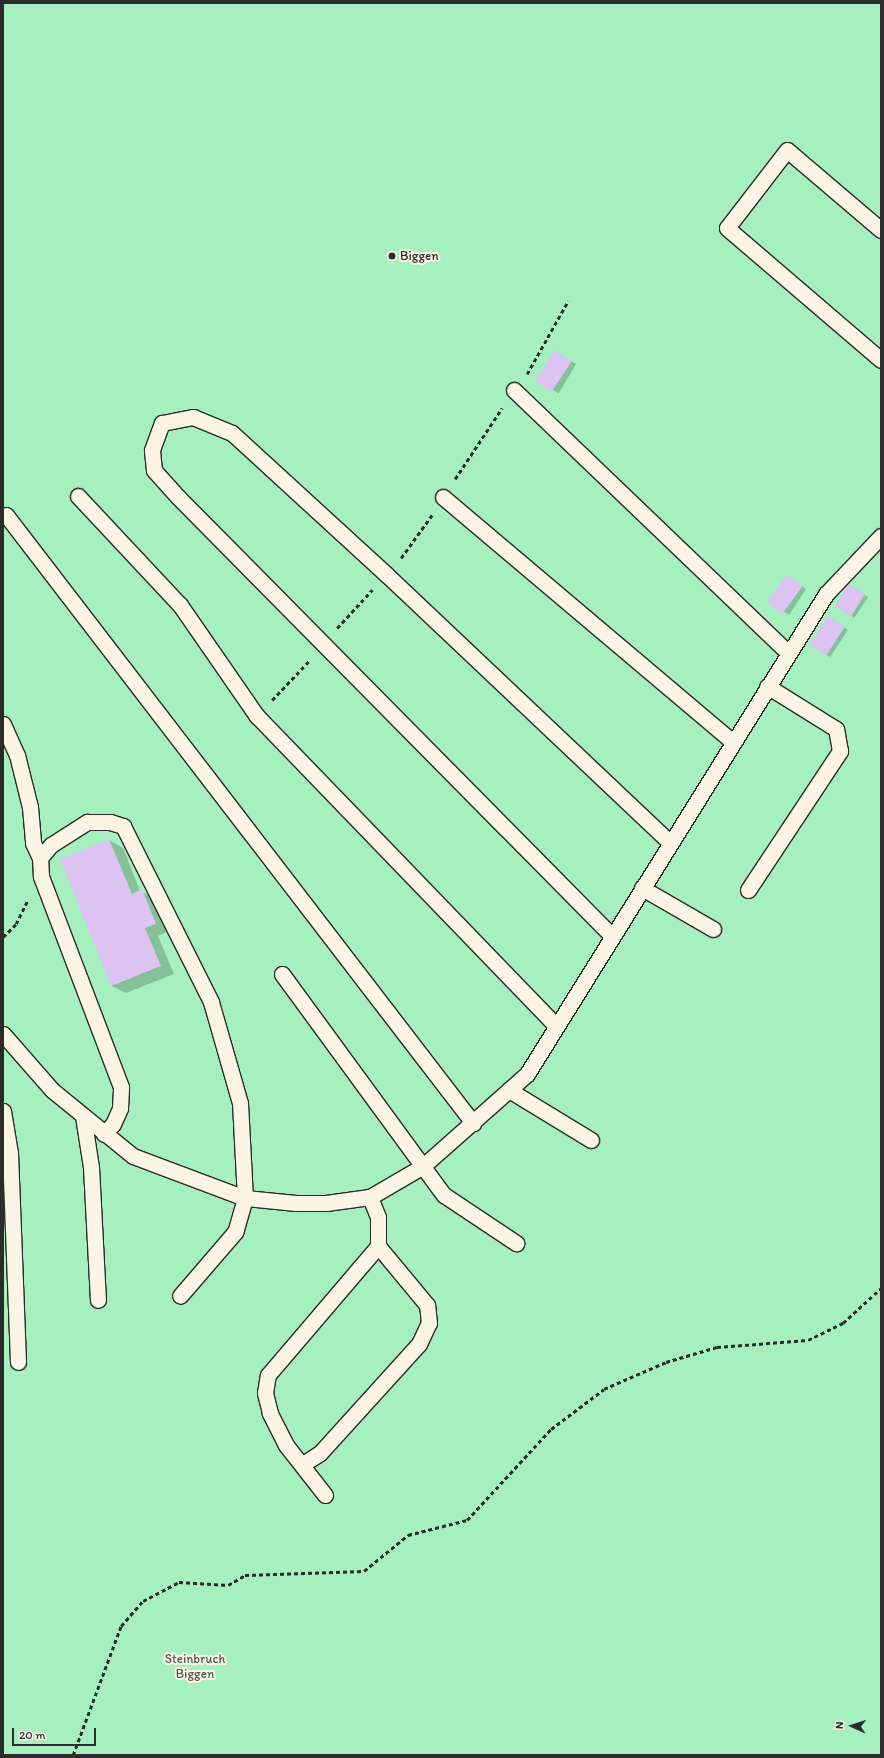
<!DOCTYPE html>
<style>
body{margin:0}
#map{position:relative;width:884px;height:1758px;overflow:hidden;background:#fcf5e5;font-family:Itim,sans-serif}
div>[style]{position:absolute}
.green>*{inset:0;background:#a6f0bf;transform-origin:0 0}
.shadow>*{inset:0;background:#0003;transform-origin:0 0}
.building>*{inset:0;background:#dcc3f2;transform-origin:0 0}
.path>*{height:2.5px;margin-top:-1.25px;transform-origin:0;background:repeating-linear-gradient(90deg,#2b2b2b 0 4px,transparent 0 7px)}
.roads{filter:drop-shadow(1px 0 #2b2b2b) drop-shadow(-1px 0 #2b2b2b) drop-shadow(0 1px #2b2b2b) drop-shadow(0 -1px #2b2b2b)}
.lane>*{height:15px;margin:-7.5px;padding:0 7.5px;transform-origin:7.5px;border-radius:7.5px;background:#fcf5e5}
.dots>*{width:11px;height:11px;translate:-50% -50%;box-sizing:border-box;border:2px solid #fcf5e5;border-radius:50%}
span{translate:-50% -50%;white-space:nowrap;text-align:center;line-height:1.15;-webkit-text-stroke:4px #fcf5e5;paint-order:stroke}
.poi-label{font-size:13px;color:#2b2b2b}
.left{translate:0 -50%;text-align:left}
.park-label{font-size:13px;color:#4a5c50}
.frame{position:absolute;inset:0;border:4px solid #2b2b2b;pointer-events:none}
.north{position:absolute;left:832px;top:1706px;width:40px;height:40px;-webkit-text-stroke:3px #fcf5e5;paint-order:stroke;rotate:273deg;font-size:11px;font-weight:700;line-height:16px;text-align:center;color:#2b2b2b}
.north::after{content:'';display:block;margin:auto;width:14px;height:18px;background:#2b2b2b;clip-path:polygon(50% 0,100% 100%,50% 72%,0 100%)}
.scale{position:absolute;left:12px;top:1728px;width:84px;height:18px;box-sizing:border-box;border:2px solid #2b2b2b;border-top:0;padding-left:5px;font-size:12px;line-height:14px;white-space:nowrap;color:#2b2b2b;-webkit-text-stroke:3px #fcf5e5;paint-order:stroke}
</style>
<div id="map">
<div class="green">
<i style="left:3px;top:3px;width:878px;height:1752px"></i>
</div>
<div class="shadow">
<i style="left:555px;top:352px;width:24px;height:34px;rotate:30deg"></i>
<i style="clip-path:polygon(791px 579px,806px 589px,789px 615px,770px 602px)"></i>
<i style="left:850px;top:585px;width:22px;height:25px;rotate:34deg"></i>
<i style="clip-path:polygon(833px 619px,848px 630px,830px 657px,810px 644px)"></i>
<i style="clip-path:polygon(109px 840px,123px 848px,140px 891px,155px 898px,169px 931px,158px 936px,174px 974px,126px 993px,112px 986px,62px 859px)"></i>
</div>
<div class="building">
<i style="left:555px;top:350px;width:20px;height:37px;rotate:33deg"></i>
<i style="left:787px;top:575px;width:19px;height:34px;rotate:36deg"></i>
<i style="left:849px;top:584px;width:19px;height:26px;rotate:32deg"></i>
<i style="left:828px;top:616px;width:20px;height:34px;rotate:33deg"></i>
<i style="clip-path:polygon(109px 839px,132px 894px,142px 889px,156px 924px,145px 928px,161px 966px,111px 986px,60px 859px)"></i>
</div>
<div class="path">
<i style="left:527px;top:374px;width:84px;rotate:-60.7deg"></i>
<i style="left:455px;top:479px;width:85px;rotate:-56.5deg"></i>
<i style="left:401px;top:558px;width:53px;rotate:-54.2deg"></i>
<i style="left:337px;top:628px;width:52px;rotate:-47.4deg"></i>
<i style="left:272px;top:700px;width:55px;rotate:-46.5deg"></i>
<i style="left:3px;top:937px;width:18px;rotate:-45deg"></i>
<i style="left:16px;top:924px;width:25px;rotate:-64deg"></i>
<i style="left:73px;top:1755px;width:138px;rotate:-69.6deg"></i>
<i style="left:121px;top:1626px;width:33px;rotate:-49deg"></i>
<i style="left:143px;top:1601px;width:41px;rotate:-27.8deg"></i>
<i style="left:179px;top:1582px;width:49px;rotate:3.5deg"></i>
<i style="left:228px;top:1585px;width:20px;rotate:-30deg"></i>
<i style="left:245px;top:1575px;width:119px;rotate:-1.9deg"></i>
<i style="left:364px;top:1571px;width:57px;rotate:-39.3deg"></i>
<i style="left:408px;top:1535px;width:61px;rotate:-14.3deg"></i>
<i style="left:467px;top:1520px;width:124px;rotate:-47.3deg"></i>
<i style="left:551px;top:1429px;width:66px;rotate:-37deg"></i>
<i style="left:604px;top:1389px;width:68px;rotate:-23.5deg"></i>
<i style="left:666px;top:1362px;width:53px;rotate:-16.4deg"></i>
<i style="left:717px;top:1347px;width:91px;rotate:-4.4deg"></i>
<i style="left:808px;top:1340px;width:39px;rotate:-26deg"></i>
<i style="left:843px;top:1323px;width:52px;rotate:-42.6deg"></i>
</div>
<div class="roads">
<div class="lane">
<i style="left:881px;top:230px;width:123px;rotate:-139.6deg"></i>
<i style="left:787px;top:150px;width:98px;rotate:127.6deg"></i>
<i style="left:727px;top:228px;width:203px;rotate:40.6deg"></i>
<i style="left:514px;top:390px;width:380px;rotate:43.8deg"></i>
<i style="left:78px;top:496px;width:149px;rotate:46.9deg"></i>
<i style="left:180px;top:605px;width:135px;rotate:55.3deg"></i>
<i style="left:257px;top:716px;width:431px;rotate:46deg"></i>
<i style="left:443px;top:497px;width:380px;rotate:40.2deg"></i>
<i style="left:6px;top:515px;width:767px;rotate:52.47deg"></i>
<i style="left:3px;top:724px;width:34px;rotate:66deg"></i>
<i style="left:17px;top:755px;width:54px;rotate:76deg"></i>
<i style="left:30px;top:807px;width:36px;rotate:85deg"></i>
<i style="left:33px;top:843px;width:17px;rotate:65deg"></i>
<i style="left:642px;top:888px;width:82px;rotate:30deg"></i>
<i style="left:748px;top:890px;width:167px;rotate:-56.5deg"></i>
<i style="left:840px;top:751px;width:22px;rotate:-100deg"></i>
<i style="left:836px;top:729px;width:81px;rotate:-148.1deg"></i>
<i style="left:612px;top:936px;width:617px;rotate:-134.67deg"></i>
<i style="left:178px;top:497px;width:36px;rotate:-132deg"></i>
<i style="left:154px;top:470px;width:20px;rotate:-96deg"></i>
<i style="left:152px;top:450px;width:29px;rotate:-70deg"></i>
<i style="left:162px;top:423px;width:32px;rotate:-11deg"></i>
<i style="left:193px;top:417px;width:42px;rotate:22.3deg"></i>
<i style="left:232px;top:433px;width:210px;rotate:42.5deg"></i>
<i style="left:387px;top:575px;width:390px;rotate:43.4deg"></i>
<i style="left:282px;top:974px;width:274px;rotate:53.8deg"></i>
<i style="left:444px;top:1195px;width:87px;rotate:33.7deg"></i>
<i style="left:3px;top:1034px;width:74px;rotate:48.8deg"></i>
<i style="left:52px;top:1090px;width:104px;rotate:39.2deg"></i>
<i style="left:133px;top:1156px;width:120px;rotate:20.6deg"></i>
<i style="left:245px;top:1198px;width:51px;rotate:5.6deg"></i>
<i style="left:296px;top:1203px;width:30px"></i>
<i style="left:326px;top:1203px;width:44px;rotate:-7.8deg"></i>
<i style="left:370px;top:1197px;width:61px;rotate:-30.3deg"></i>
<i style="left:423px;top:1166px;width:139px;rotate:-41.5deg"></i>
<i style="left:527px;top:1074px;width:566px;rotate:-58.08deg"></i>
<i style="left:826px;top:594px;width:80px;rotate:-46.5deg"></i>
<i style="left:509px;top:1090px;width:96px;rotate:31.4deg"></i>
<i style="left:3px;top:1111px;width:43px;rotate:80.5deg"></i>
<i style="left:10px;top:1153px;width:209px;rotate:87.8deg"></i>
<i style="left:83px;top:1116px;width:52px;rotate:81.1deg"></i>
<i style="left:91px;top:1167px;width:133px;rotate:87deg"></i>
<i style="left:104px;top:1134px;width:13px;rotate:-48deg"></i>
<i style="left:113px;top:1124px;width:17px;rotate:-66deg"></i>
<i style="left:120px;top:1108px;width:21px;rotate:-87deg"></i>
<i style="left:121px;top:1087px;width:226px;rotate:-110.8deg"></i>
<i style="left:41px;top:876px;width:18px;rotate:-93deg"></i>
<i style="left:40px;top:858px;width:17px;rotate:-50deg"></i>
<i style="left:51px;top:845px;width:43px;rotate:-32.6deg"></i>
<i style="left:87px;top:822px;width:23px"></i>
<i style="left:110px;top:822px;width:14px;rotate:17deg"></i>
<i style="left:123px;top:826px;width:197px;rotate:63.4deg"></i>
<i style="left:211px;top:1002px;width:105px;rotate:74deg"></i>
<i style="left:240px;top:1103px;width:95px;rotate:87deg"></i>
<i style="left:245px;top:1198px;width:35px;rotate:106deg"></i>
<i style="left:235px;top:1232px;width:84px;rotate:130.7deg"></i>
<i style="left:303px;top:1464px;width:20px;rotate:-33deg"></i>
<i style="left:320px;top:1453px;width:147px;rotate:-47.8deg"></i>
<i style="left:419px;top:1344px;width:23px;rotate:-65deg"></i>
<i style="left:429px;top:1323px;width:18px;rotate:-96deg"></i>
<i style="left:427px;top:1305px;width:77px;rotate:-129.7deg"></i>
<i style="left:325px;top:1495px;width:63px;rotate:-128deg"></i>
<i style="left:286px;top:1445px;width:36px;rotate:-117deg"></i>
<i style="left:270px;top:1413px;width:21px;rotate:-104deg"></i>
<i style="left:265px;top:1393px;width:18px;rotate:-81deg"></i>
<i style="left:268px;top:1375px;width:170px;rotate:-49.5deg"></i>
<i style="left:378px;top:1246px;width:29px;rotate:-90deg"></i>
<i style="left:378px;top:1217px;width:22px;rotate:-112deg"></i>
</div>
</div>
<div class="dots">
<i style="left:392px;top:256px;background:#2b2b2b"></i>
</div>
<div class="poi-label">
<span class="left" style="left:400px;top:256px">Biggen</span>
</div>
<div class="park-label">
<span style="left:195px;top:1667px">Steinbruch<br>Biggen</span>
</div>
<div class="frame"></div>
<div class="north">N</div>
<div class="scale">20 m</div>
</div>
